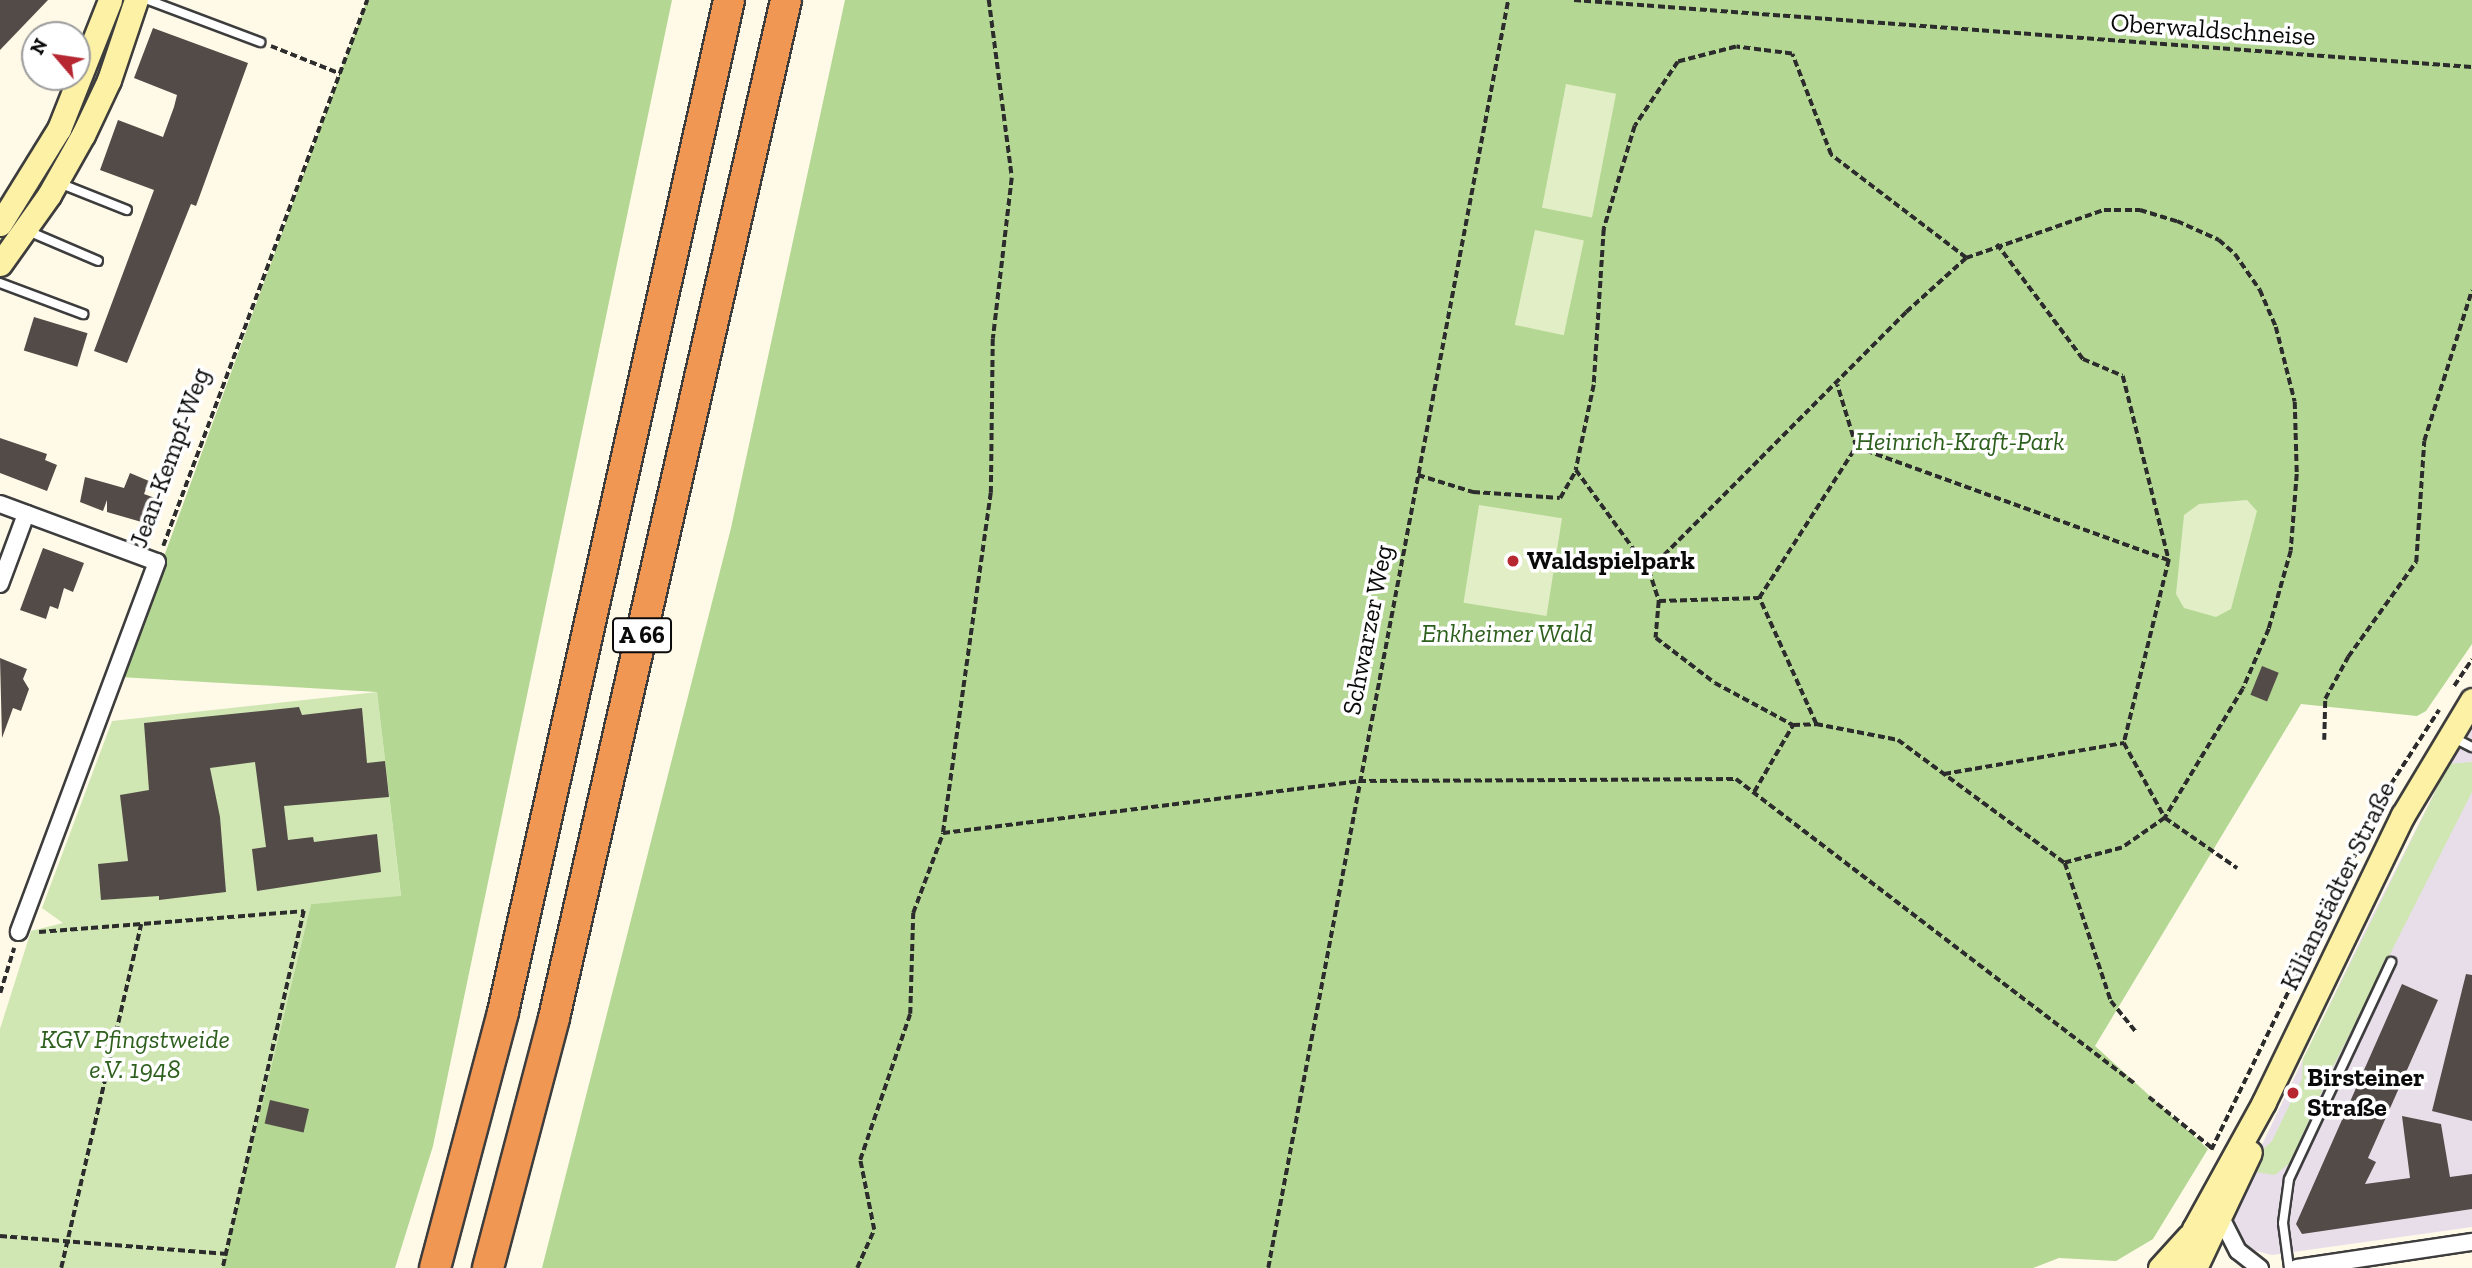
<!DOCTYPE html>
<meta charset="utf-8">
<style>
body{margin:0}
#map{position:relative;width:2472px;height:1268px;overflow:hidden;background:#fff9e8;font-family:"Zilla Slab",serif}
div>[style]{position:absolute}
.industrial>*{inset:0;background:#e8deea}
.green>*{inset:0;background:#d0e7b4}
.forest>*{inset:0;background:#b4d794}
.pitch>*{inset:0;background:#e2eec6;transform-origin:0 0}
.building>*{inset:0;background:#534b47;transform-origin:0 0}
.path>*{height:3.5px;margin-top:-1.75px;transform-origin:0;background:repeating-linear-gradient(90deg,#2c2c2c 0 7px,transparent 0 10.5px)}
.roads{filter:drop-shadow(2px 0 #3d3d3d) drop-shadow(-2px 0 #3d3d3d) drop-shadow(0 2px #3d3d3d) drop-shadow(0 -2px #3d3d3d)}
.lane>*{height:8px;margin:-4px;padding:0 4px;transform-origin:4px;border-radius:4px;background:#fff}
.street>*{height:16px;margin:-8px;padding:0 8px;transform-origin:8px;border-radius:8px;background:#fff}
.secondary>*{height:23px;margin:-11.5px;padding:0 11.5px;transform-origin:11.5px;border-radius:11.5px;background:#fdf1a5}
.highway>*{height:30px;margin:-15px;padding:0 15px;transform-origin:15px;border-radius:15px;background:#f19754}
.dots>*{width:19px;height:19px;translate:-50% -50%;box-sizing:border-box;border:4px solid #fff;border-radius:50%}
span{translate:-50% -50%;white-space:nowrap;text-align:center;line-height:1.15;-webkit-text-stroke:7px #fff;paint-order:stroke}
.shield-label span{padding:2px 5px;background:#fff;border:2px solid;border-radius:5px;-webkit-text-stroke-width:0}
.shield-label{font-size:24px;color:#0a0a0a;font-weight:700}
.street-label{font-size:26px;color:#0a0a0a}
.park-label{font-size:26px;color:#2d5f1d;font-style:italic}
.poi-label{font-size:26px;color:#0a0a0a;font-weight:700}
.left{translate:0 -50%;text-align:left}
.north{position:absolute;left:21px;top:21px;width:70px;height:70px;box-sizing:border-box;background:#fff;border:2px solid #9d9d9d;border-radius:50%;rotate:299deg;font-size:19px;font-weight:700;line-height:28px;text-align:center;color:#0a0a0a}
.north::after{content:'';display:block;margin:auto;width:24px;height:32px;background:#b62732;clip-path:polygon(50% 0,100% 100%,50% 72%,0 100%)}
</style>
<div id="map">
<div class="industrial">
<i style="clip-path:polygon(2472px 730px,2472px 1227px,2272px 1255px,2253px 1250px,2237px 1237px,2232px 1224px,2234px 1203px,2369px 922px,2449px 764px)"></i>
</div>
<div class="green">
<i style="clip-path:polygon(115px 13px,122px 16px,98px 91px,0 255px,0 231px)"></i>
<i style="clip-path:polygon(377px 692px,401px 897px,311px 904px,222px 1268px,0 1268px,0 1029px,31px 931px,63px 923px,42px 908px,112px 721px)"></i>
<i style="clip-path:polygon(2472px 762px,2472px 792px,2331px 1071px,2290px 1163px,2275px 1175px,2249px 1171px,2258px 1154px,2272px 1141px,2302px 1079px,2303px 1059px,2449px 764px)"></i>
</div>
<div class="forest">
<i style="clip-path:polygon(367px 0,672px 0,433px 1146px,395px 1268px,222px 1268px,311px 904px,401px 896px,377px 692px,120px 677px)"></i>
<i style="clip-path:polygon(845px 0,2472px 0,2472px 644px,2426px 711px,2417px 716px,2301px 704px,2095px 1046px,2208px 1149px,2153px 1239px,2116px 1261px,2059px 1258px,2033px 1268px,542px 1268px,731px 528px)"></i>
</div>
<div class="pitch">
<i style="left:1566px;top:84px;width:51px;height:126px;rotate:11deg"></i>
<i style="left:1535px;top:230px;width:50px;height:97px;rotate:12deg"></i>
<i style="clip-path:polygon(2247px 500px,2257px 511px,2231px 609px,2216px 617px,2184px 608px,2176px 594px,2184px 515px,2199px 504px)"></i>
<i style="left:1479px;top:505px;width:84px;height:99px;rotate:9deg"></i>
</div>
<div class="building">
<i style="clip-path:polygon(0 0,48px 0,0 50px)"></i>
<i style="clip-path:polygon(153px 28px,248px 63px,196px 206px,191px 204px,127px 363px,94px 351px,154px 190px,100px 170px,118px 120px,163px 137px,174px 107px,177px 95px,134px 78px)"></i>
<i style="left:34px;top:317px;width:56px;height:35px;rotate:17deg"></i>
<i style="clip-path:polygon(0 438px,47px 454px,45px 460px,57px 465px,47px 491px,0 473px)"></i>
<i style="clip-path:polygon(130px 473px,149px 481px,144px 494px,155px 498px,145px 523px,107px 512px,107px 500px,103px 511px,80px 502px,85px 477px,124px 488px)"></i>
<i style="clip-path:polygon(43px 548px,84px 563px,73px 592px,64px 588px,58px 609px,50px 606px,46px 619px,20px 610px)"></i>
<i style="clip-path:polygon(0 658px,27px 669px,23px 679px,29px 689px,21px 711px,13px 708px,2px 738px)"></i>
<i style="left:2262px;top:666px;width:18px;height:31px;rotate:22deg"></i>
<i style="clip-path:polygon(299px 707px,302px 715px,362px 708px,367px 763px,385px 761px,389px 797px,284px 806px,288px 840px,313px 837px,314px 842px,377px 834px,381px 872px,257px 891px,252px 849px,266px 847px,255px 762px,210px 768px,220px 817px,226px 892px,159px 900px,159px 896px,101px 900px,98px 864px,128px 861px,120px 795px,149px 790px,144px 723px)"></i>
<i style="clip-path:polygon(2466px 974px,2472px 975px,2472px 1121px,2432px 1111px)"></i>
<i style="clip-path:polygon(2402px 984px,2438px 1000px,2368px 1158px,2376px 1162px,2365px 1184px,2410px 1178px,2402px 1116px,2441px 1124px,2450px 1177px,2472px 1174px,2472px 1209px,2302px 1234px,2296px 1224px)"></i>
<i style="left:270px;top:1100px;width:40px;height:24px;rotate:13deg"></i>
</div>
<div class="path">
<i style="left:989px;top:0;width:179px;rotate:82.6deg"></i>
<i style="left:1012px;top:178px;width:162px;rotate:96.7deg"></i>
<i style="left:993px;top:339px;width:154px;rotate:90.7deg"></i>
<i style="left:991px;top:493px;width:343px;rotate:98deg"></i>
<i style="left:943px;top:833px;width:419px;rotate:-7.1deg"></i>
<i style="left:1359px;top:781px;width:377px;rotate:-0.3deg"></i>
<i style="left:1736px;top:779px;width:501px;rotate:37.37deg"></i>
<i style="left:1574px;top:0;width:900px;rotate:4.27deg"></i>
<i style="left:271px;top:46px;width:75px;rotate:21.8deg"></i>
<i style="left:1997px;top:244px;width:144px;rotate:53.2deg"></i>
<i style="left:2083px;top:359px;width:43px;rotate:23deg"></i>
<i style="left:2123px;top:376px;width:190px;rotate:76deg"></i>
<i style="left:2169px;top:560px;width:188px;rotate:103.8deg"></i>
<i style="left:1966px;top:258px;width:146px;rotate:-19.2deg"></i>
<i style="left:2104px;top:210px;width:36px"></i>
<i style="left:2140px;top:210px;width:39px;rotate:17deg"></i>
<i style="left:2177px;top:221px;width:46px;rotate:24.3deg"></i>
<i style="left:2219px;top:240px;width:21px;rotate:41deg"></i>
<i style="left:2235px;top:254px;width:44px;rotate:55.2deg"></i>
<i style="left:2260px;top:290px;width:40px;rotate:66.6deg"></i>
<i style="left:2276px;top:327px;width:77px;rotate:75.8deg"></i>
<i style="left:2295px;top:402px;width:72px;rotate:88.4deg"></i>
<i style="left:2297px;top:474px;width:77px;rotate:94.5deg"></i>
<i style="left:2291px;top:551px;width:81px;rotate:105.8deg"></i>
<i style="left:2269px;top:629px;width:65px;rotate:113.4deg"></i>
<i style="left:2243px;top:689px;width:151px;rotate:121.2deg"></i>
<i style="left:2165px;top:818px;width:52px;rotate:145.1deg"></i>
<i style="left:2122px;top:848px;width:59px;rotate:165.3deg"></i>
<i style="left:1856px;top:447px;width:333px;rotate:19.9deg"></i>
<i style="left:1418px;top:475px;width:58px;rotate:17.2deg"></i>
<i style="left:1473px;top:492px;width:87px;rotate:3.9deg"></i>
<i style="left:1560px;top:498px;width:32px;rotate:-60deg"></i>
<i style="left:163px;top:546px;width:583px;rotate:-69.51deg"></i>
<i style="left:1649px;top:570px;width:364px;rotate:-45.1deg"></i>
<i style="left:1906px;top:312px;width:81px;rotate:-42deg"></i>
<i style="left:1966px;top:258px;width:170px;rotate:-142.7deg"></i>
<i style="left:1831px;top:155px;width:108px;rotate:-111.1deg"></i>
<i style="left:1792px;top:54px;width:56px;rotate:-172.9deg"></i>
<i style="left:1736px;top:47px;width:60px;rotate:165.5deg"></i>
<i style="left:1678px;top:62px;width:77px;rotate:123.9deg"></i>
<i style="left:1635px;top:126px;width:108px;rotate:106.8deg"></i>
<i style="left:1604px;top:229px;width:156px;rotate:93.7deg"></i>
<i style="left:1594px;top:385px;width:87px;rotate:102deg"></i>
<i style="left:1576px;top:470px;width:124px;rotate:53.9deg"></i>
<i style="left:1649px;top:570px;width:33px;rotate:72deg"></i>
<i style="left:1659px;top:601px;width:37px;rotate:95deg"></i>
<i style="left:1656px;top:638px;width:74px;rotate:37.3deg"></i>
<i style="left:1715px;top:683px;width:89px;rotate:28.3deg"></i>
<i style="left:1659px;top:601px;width:100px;rotate:-1.7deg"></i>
<i style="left:2454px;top:686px;width:32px;rotate:-56deg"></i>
<i style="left:1816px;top:724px;width:138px;rotate:-114.3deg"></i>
<i style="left:1759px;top:598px;width:179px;rotate:-57.3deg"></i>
<i style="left:1856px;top:447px;width:65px;rotate:-107deg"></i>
<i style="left:2324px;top:740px;width:41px;rotate:-88.6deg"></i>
<i style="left:2325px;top:699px;width:48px;rotate:-61.3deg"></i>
<i style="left:2348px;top:657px;width:117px;rotate:-54.4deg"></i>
<i style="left:2416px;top:562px;width:121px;rotate:-86.2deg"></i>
<i style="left:2424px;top:441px;width:158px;rotate:-72.4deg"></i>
<i style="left:1944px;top:774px;width:183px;rotate:-9.8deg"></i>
<i style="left:2124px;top:743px;width:85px;rotate:61.3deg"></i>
<i style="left:2165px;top:818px;width:88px;rotate:34.8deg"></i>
<i style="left:1754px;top:792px;width:78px;rotate:-59.8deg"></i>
<i style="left:1793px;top:725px;width:23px;rotate:-2deg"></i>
<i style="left:1816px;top:724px;width:84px;rotate:11deg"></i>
<i style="left:1898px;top:740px;width:207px;rotate:36.4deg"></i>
<i style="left:2065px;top:863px;width:145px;rotate:71.6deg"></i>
<i style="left:2111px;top:1001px;width:40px;rotate:51deg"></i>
<i style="left:39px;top:932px;width:266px;rotate:-4.5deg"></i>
<i style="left:304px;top:911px;width:366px;rotate:102.8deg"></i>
<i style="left:0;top:993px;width:47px;rotate:-72.7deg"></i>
<i style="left:2149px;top:1097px;width:81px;rotate:39deg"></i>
<i style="left:2211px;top:1150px;width:397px;rotate:-64deg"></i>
<i style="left:2385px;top:793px;width:99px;rotate:-57deg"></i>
<i style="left:0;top:1236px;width:228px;rotate:4.5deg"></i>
<i style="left:61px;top:1268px;width:353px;rotate:-76.9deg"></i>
<i style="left:857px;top:1268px;width:42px;rotate:-65.9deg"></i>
<i style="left:874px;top:1230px;width:71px;rotate:-101.3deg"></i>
<i style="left:860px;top:1160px;width:154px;rotate:-71.1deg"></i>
<i style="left:910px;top:1014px;width:101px;rotate:-88.3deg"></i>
<i style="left:913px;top:913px;width:85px;rotate:-69.4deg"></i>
<i style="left:1268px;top:1268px;width:1291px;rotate:-79.28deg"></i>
</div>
<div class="roads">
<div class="lane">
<i style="left:148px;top:0;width:120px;rotate:20.6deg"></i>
<i style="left:59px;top:183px;width:73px;rotate:21.7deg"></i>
<i style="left:28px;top:231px;width:76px;rotate:23.2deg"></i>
<i style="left:0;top:283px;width:89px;rotate:20.5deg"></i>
<i style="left:2454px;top:738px;width:20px;rotate:27deg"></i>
<i style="left:2289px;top:1268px;width:45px;rotate:-97.6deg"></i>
<i style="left:2283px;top:1223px;width:44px;rotate:-82.2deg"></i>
<i style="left:2289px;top:1179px;width:240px;rotate:-64.8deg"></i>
</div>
<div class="street">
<i style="left:0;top:504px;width:167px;rotate:20.3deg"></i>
<i style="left:157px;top:562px;width:395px;rotate:110.5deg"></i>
<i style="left:0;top:584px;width:75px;rotate:-69.6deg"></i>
<i style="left:2221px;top:1218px;width:37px;rotate:63deg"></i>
<i style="left:2238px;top:1251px;width:28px;rotate:38deg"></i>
<i style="left:2297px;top:1268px;width:177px;rotate:-8.5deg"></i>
</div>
<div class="secondary">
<i style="left:0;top:224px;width:112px;rotate:-58.2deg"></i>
<i style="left:59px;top:129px;width:139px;rotate:-68.4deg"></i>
<i style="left:0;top:264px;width:85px;rotate:-54.6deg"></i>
<i style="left:49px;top:195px;width:69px;rotate:-60.5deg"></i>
<i style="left:83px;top:135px;width:61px;rotate:-64.7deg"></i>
<i style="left:109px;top:80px;width:84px;rotate:-71.4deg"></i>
<i style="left:2160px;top:1268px;width:42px;rotate:-47.9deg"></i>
<i style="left:2184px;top:1268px;width:40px;rotate:-75.6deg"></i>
<i style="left:2194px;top:1229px;width:145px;rotate:-61.1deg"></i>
<i style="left:2264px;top:1102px;width:319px;rotate:-64.2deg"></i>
<i style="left:2403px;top:815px;width:134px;rotate:-59deg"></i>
<i style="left:2195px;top:1268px;width:128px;rotate:-64.6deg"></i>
</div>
<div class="highway">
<i style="left:435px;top:1268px;width:265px;rotate:-75.1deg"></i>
<i style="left:503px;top:1012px;width:1037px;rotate:-77.41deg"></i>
<i style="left:488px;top:1268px;width:259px;rotate:-75.2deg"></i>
<i style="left:554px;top:1018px;width:1044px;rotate:-77.16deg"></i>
</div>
</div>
<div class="dots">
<i style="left:1513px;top:561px;background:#b62732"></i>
<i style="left:2293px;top:1093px;background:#b62732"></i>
</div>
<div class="shield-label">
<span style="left:642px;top:635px">A 66</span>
</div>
<div class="street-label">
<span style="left:2213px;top:30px;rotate:4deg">Oberwaldschneise</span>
<span style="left:170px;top:458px;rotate:-70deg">Jean-Kempf-Weg</span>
<span style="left:1368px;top:630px;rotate:-79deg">Schwarzer Weg</span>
<span style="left:2338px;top:886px;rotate:-64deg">Kilianstädter Straße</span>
</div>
<div class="park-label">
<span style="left:1960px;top:442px">Heinrich-Kraft-Park</span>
<span style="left:1507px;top:634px">Enkheimer Wald</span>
<span style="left:135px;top:1055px">KGV Pfingstweide<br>e.V. 1948</span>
</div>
<div class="poi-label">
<span class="left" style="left:1527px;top:561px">Waldspielpark</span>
<span class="left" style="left:2307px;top:1093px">Birsteiner<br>Straße</span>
</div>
<div class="north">N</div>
</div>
